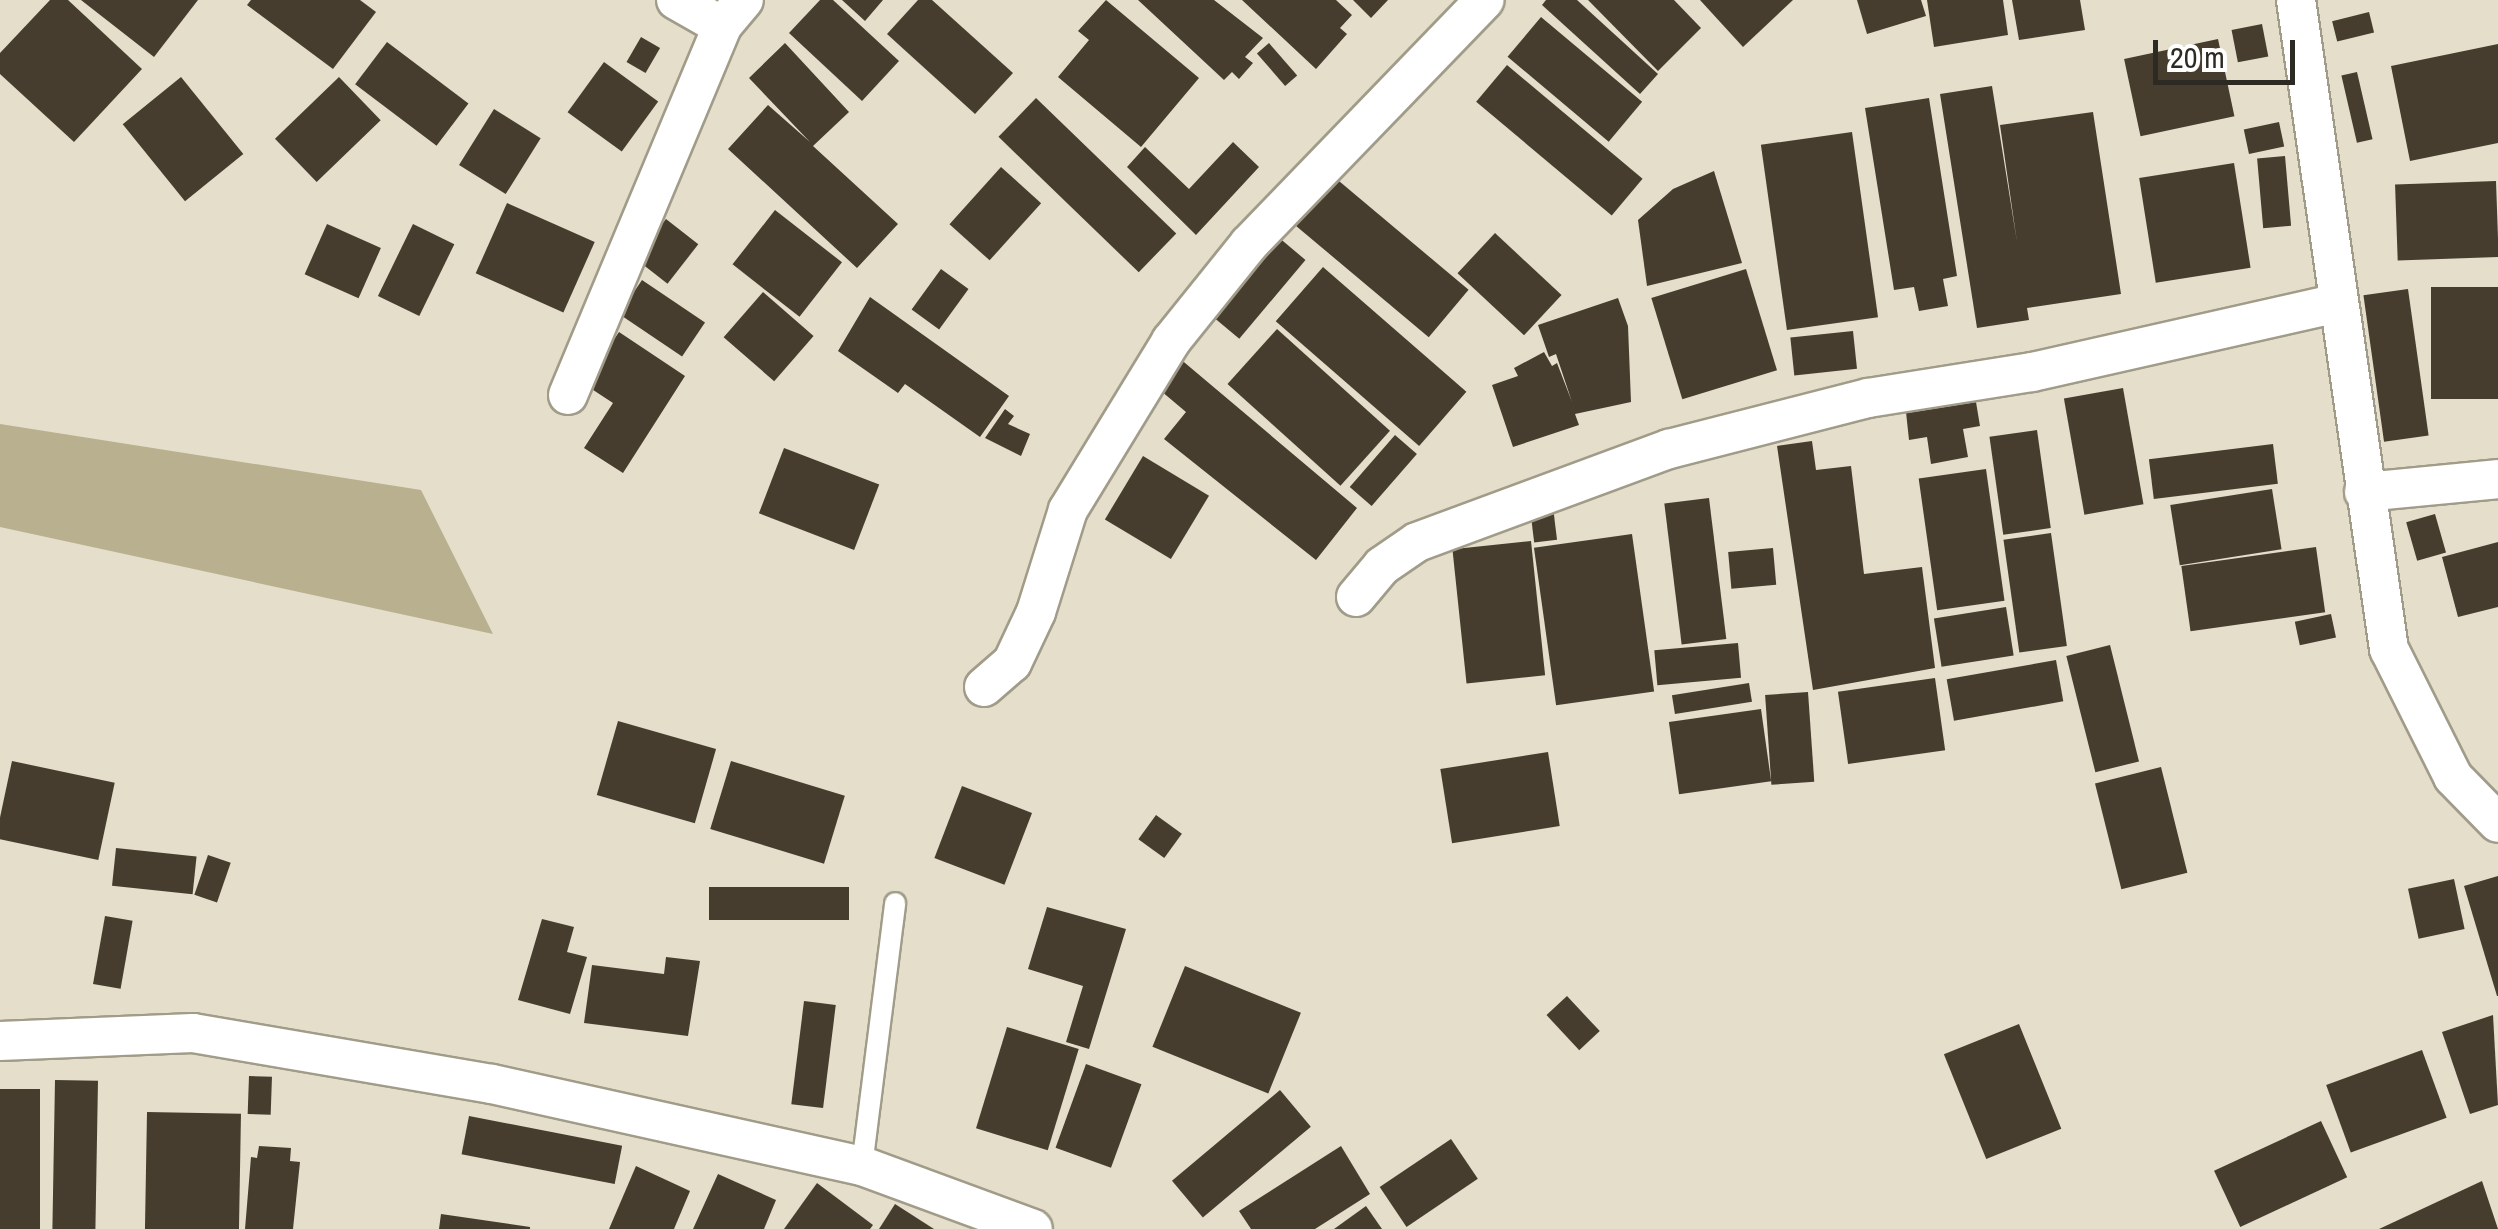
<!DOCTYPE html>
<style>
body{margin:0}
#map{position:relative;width:2498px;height:1229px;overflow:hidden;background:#e4decb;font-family:"Archivo Narrow",sans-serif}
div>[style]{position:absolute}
.green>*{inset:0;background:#b9b08f}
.building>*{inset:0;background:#473d2f;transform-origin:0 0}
.roads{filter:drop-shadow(2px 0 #a19c89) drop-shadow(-2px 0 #a19c89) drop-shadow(0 2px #a19c89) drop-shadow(0 -2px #a19c89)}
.lane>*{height:20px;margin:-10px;padding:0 10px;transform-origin:10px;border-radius:10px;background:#fff}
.street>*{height:38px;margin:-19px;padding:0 19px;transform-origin:19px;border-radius:19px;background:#fff}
span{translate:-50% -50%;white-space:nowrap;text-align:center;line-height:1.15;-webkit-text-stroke:10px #fff;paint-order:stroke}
.scale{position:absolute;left:2153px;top:40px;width:142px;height:45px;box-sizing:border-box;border:5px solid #2c2a23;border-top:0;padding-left:12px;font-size:30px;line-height:35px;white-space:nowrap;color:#2c2a23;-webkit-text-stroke:8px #fff;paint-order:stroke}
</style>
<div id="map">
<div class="green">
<i style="clip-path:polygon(0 424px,421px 490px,493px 634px,0 527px)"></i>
</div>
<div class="building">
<i style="clip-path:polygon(50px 0,68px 0,142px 69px,74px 142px,0 74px,0 53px)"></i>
<i style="clip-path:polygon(81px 0,198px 0,154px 57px)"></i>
<i style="clip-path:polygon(251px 0,360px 0,376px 12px,333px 69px,247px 5px)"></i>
<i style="clip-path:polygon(820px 0,833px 0,899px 61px,862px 101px,789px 33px)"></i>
<i style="clip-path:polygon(842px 0,883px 0,865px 21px)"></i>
<i style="clip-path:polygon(918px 0,932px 0,1013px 73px,975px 114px,887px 34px)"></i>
<i style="clip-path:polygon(1106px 0,1199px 78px,1141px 147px,1058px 77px,1089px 40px,1078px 31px)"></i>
<i style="clip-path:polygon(1138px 0,1214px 0,1263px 38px,1245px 57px,1253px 63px,1239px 79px,1232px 72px,1224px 80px)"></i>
<i style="clip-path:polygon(1242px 0,1336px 0,1352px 15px,1340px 28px,1347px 34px,1316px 69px)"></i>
<i style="clip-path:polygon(1353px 0,1388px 0,1371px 18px)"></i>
<i style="clip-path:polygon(1546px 0,1577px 0,1658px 74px,1640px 94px,1542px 5px)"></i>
<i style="clip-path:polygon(1588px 0,1674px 0,1701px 28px,1658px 71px)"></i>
<i style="clip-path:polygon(1700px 0,1793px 0,1743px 47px)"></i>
<i style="clip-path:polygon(1857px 0,1921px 0,1926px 16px,1867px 34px)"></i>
<i style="clip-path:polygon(1927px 0,2003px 0,2008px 35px,1934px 47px)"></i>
<i style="clip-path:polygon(2012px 0,2080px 0,2085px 30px,2019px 40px)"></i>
<i style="left:2369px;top:12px;width:21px;height:38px;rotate:76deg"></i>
<i style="left:1541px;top:17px;width:132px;height:52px;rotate:40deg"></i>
<i style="left:2262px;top:24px;width:33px;height:31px;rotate:79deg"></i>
<i style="left:641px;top:37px;width:22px;height:29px;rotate:30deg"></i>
<i style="left:2218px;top:39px;width:79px;height:96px;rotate:78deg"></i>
<i style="left:387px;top:42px;width:102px;height:53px;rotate:37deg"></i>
<i style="clip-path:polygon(785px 43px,849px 112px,813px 146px,898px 224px,857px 268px,728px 149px,768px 105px,810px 142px,749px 78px)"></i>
<i style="left:1269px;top:43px;width:43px;height:16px;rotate:49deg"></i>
<i style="clip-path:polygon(2498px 44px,2498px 143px,2410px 161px,2391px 66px)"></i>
<i style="left:604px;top:62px;width:67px;height:62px;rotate:36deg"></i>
<i style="left:1507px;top:65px;width:177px;height:48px;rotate:40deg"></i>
<i style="left:2357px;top:72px;width:69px;height:16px;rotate:77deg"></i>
<i style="left:181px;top:77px;width:99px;height:75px;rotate:51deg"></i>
<i style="left:339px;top:77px;width:60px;height:89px;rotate:46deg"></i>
<i style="clip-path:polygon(1992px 86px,2017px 242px,2000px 125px,2093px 112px,2121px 294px,2027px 308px,2029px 320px,1977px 328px,1940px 94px)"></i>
<i style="left:1036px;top:98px;width:195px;height:54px;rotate:44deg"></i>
<i style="clip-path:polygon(1929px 98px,1957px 276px,1943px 279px,1948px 306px,1919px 311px,1914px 287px,1894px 290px,1865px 108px)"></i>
<i style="left:494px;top:109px;width:55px;height:66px;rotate:32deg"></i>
<i style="left:2279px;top:122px;width:25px;height:36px;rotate:78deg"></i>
<i style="left:1852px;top:132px;width:187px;height:92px;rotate:82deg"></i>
<i style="clip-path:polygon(1233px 142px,1259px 167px,1196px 235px,1127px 167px,1145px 147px,1189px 189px)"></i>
<i style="left:2285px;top:156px;width:70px;height:28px;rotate:85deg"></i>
<i style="left:2234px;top:163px;width:106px;height:96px;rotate:81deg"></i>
<i style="left:1001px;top:167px;width:54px;height:77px;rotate:42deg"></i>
<i style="clip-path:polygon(1714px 171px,1742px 263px,1647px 286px,1638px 220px,1673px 189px)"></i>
<i style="left:1333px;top:176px;width:177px;height:62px;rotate:40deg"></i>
<i style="left:2496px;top:181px;width:76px;height:101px;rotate:88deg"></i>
<i style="left:507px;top:203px;width:96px;height:77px;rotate:24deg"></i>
<i style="left:775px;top:210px;width:85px;height:69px;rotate:38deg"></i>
<i style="left:666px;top:219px;width:41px;height:50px;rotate:38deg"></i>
<i style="left:327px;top:224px;width:59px;height:55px;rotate:24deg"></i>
<i style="left:413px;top:224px;width:46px;height:80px;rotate:26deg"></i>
<i style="left:1271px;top:231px;width:45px;height:103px;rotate:40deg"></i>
<i style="left:1495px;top:233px;width:91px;height:55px;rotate:43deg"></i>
<i style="left:1323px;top:267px;width:190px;height:72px;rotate:41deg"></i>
<i style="left:941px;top:269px;width:34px;height:50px;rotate:36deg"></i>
<i style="left:1746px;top:269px;width:106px;height:99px;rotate:73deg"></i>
<i style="left:642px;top:280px;width:76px;height:41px;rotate:34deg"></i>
<i style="left:2498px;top:287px;width:112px;height:67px;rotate:90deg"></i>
<i style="left:2408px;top:289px;width:148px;height:45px;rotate:82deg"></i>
<i style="left:763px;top:292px;width:67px;height:60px;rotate:41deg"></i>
<i style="clip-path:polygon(870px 297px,1009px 396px,980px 437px,905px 384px,898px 393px,838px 351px)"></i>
<i style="clip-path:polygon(1618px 298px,1628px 326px,1631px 402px,1575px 414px,1579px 425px,1513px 447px,1492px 385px,1518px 376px,1514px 368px,1544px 352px,1552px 366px,1557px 363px,1572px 402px,1556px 354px,1549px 357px,1538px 325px)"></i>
<i style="left:1277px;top:329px;width:152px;height:74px;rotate:42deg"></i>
<i style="left:1853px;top:331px;width:38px;height:63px;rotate:84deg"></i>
<i style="clip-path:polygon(619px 332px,685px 376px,623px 473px,584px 448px,613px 403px,584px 384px)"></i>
<i style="clip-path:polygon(1172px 352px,1357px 508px,1316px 560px,1164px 439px,1186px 412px,1148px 380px)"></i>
<i style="left:2123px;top:388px;width:118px;height:60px;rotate:80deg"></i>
<i style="clip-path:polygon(1975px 396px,1980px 426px,1963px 429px,1968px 457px,1931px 464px,1927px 437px,1909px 440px,1906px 412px)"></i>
<i style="clip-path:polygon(1005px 409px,1014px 416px,1008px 424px,1030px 434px,1021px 456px,985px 438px)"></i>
<i style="left:2037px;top:430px;width:99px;height:48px;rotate:82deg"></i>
<i style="left:1395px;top:435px;width:29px;height:69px;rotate:41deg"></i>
<i style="clip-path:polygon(1812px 441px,1816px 470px,1851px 466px,1864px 574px,1922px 567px,1935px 668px,1813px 690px,1777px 446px)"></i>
<i style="left:2273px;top:444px;width:40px;height:125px;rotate:83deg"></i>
<i style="left:784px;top:448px;width:102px;height:70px;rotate:21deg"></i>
<i style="left:1143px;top:456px;width:77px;height:74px;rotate:31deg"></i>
<i style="left:1986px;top:469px;width:133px;height:68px;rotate:82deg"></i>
<i style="left:2272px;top:489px;width:61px;height:103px;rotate:81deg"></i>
<i style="left:1709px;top:498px;width:142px;height:45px;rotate:83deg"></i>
<i style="left:1553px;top:507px;width:33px;height:23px;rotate:83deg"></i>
<i style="left:2435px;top:514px;width:40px;height:30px;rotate:74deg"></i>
<i style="left:2051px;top:533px;width:114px;height:48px;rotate:82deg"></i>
<i style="left:1632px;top:534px;width:159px;height:99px;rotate:82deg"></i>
<i style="left:1531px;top:541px;width:135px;height:79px;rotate:84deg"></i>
<i style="clip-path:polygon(2498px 542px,2498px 607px,2458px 617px,2442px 557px)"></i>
<i style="left:2316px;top:547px;width:66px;height:136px;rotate:82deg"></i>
<i style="left:1773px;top:548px;width:37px;height:45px;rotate:85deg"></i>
<i style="left:2006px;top:607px;width:49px;height:73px;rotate:81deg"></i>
<i style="left:2331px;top:614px;width:24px;height:37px;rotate:78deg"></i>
<i style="left:1738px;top:643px;width:35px;height:84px;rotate:85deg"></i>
<i style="left:2110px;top:645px;width:120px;height:45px;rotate:76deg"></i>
<i style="left:2056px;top:660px;width:42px;height:111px;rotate:80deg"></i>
<i style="left:1935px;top:678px;width:73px;height:98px;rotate:82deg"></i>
<i style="left:1749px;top:683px;width:19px;height:78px;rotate:81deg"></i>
<i style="left:1808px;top:692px;width:90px;height:43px;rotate:86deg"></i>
<i style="left:1761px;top:709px;width:73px;height:93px;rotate:82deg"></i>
<i style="left:618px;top:721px;width:102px;height:77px;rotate:16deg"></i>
<i style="left:1548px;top:752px;width:75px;height:109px;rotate:81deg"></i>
<i style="left:12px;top:761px;width:105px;height:79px;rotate:12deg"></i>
<i style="left:731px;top:761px;width:119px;height:71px;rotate:17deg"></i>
<i style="left:2161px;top:767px;width:109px;height:68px;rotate:76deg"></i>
<i style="left:962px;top:786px;width:75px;height:77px;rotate:21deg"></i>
<i style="left:1156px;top:815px;width:32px;height:30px;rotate:36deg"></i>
<i style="left:116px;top:848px;width:81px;height:38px;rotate:6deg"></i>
<i style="left:208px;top:855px;width:24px;height:42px;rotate:19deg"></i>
<i style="clip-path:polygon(2498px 876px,2498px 996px,2497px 996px,2464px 886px)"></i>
<i style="left:2454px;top:879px;width:51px;height:47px;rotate:78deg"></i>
<i style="left:849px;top:887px;width:33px;height:140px;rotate:90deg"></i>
<i style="clip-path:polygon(1047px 907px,1126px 929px,1089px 1049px,1066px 1042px,1083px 986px,1028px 969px)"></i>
<i style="left:105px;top:916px;width:28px;height:69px;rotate:10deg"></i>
<i style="clip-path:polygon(542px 919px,574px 927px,567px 952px,587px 957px,570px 1014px,518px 1000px)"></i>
<i style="clip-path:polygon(666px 957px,700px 961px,688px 1036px,584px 1023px,592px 965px,664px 974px)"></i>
<i style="left:1185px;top:966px;width:125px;height:87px;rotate:22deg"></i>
<i style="left:1567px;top:996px;width:48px;height:28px;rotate:47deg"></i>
<i style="left:804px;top:1001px;width:32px;height:104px;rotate:7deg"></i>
<i style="clip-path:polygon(2493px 1015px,2498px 1105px,2470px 1114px,2442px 1032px)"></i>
<i style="left:2019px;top:1024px;width:113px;height:81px;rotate:68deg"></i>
<i style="left:1007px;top:1027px;width:75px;height:106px;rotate:17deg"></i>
<i style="left:2422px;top:1050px;width:72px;height:102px;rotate:70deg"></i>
<i style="left:1086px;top:1064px;width:59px;height:89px;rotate:20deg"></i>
<i style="left:249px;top:1076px;width:23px;height:38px;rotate:2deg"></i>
<i style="left:55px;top:1080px;width:43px;height:149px;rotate:1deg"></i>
<i style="left:0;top:1089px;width:40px;height:140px"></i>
<i style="left:1280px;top:1090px;width:48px;height:141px;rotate:50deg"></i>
<i style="left:147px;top:1112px;width:94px;height:117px;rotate:1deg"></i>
<i style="left:469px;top:1116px;width:156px;height:39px;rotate:11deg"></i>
<i style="left:2321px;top:1121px;width:62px;height:118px;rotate:65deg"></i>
<i style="left:1451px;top:1139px;width:48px;height:86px;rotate:56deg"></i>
<i style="clip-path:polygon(259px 1146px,291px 1148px,290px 1161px,300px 1162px,293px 1229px,245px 1229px,251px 1157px,257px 1158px)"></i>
<i style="clip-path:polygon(1341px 1146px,1370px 1194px,1315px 1229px,1251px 1229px,1239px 1211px)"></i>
<i style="clip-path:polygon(636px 1166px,690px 1191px,674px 1229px,609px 1229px)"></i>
<i style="clip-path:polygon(718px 1174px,776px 1200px,764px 1229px,693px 1229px)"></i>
<i style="clip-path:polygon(2482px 1181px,2498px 1229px,2379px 1229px)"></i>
<i style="clip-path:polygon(817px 1183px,873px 1225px,870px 1229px,784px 1229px)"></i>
<i style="clip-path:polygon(895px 1204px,934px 1229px,879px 1229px)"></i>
<i style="clip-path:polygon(1366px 1206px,1382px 1229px,1334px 1229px)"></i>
<i style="clip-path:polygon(441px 1214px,530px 1227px,530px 1229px,439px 1229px)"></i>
</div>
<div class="roads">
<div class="lane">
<i style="left:862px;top:1166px;width:265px;rotate:-82.8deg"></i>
</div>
<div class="street">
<i style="left:676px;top:0;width:53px;rotate:29.5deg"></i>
<i style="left:2296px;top:0;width:656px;rotate:81.85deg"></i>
<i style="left:2389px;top:649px;width:143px;rotate:63.4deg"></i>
<i style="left:2453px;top:777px;width:64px;rotate:45.6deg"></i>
<i style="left:568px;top:395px;width:400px;rotate:-67.3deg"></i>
<i style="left:722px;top:26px;width:34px;rotate:-50deg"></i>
<i style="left:2364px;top:492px;width:135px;rotate:-5.5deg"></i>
<i style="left:1356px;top:597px;width:40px;rotate:-50deg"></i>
<i style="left:1382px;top:566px;width:42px;rotate:-34.4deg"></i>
<i style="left:1417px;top:542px;width:269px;rotate:-20.3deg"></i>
<i style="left:1669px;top:449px;width:205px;rotate:-14.4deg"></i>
<i style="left:1868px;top:398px;width:166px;rotate:-9deg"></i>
<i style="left:2032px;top:372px;width:313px;rotate:-12.7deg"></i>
<i style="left:984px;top:687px;width:37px;rotate:-41deg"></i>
<i style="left:1012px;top:663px;width:56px;rotate:-64.8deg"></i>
<i style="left:1036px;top:612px;width:107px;rotate:-72.6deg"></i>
<i style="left:1068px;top:510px;width:198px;rotate:-58.6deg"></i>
<i style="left:1171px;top:341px;width:124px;rotate:-51.2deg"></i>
<i style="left:1249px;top:244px;width:339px;rotate:-46deg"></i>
<i style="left:0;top:1041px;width:193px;rotate:-2.4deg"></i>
<i style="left:193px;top:1033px;width:303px;rotate:9.7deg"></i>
<i style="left:492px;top:1084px;width:379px;rotate:12.5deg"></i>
<i style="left:862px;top:1166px;width:182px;rotate:20.2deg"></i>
</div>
</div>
<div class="scale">20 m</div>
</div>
